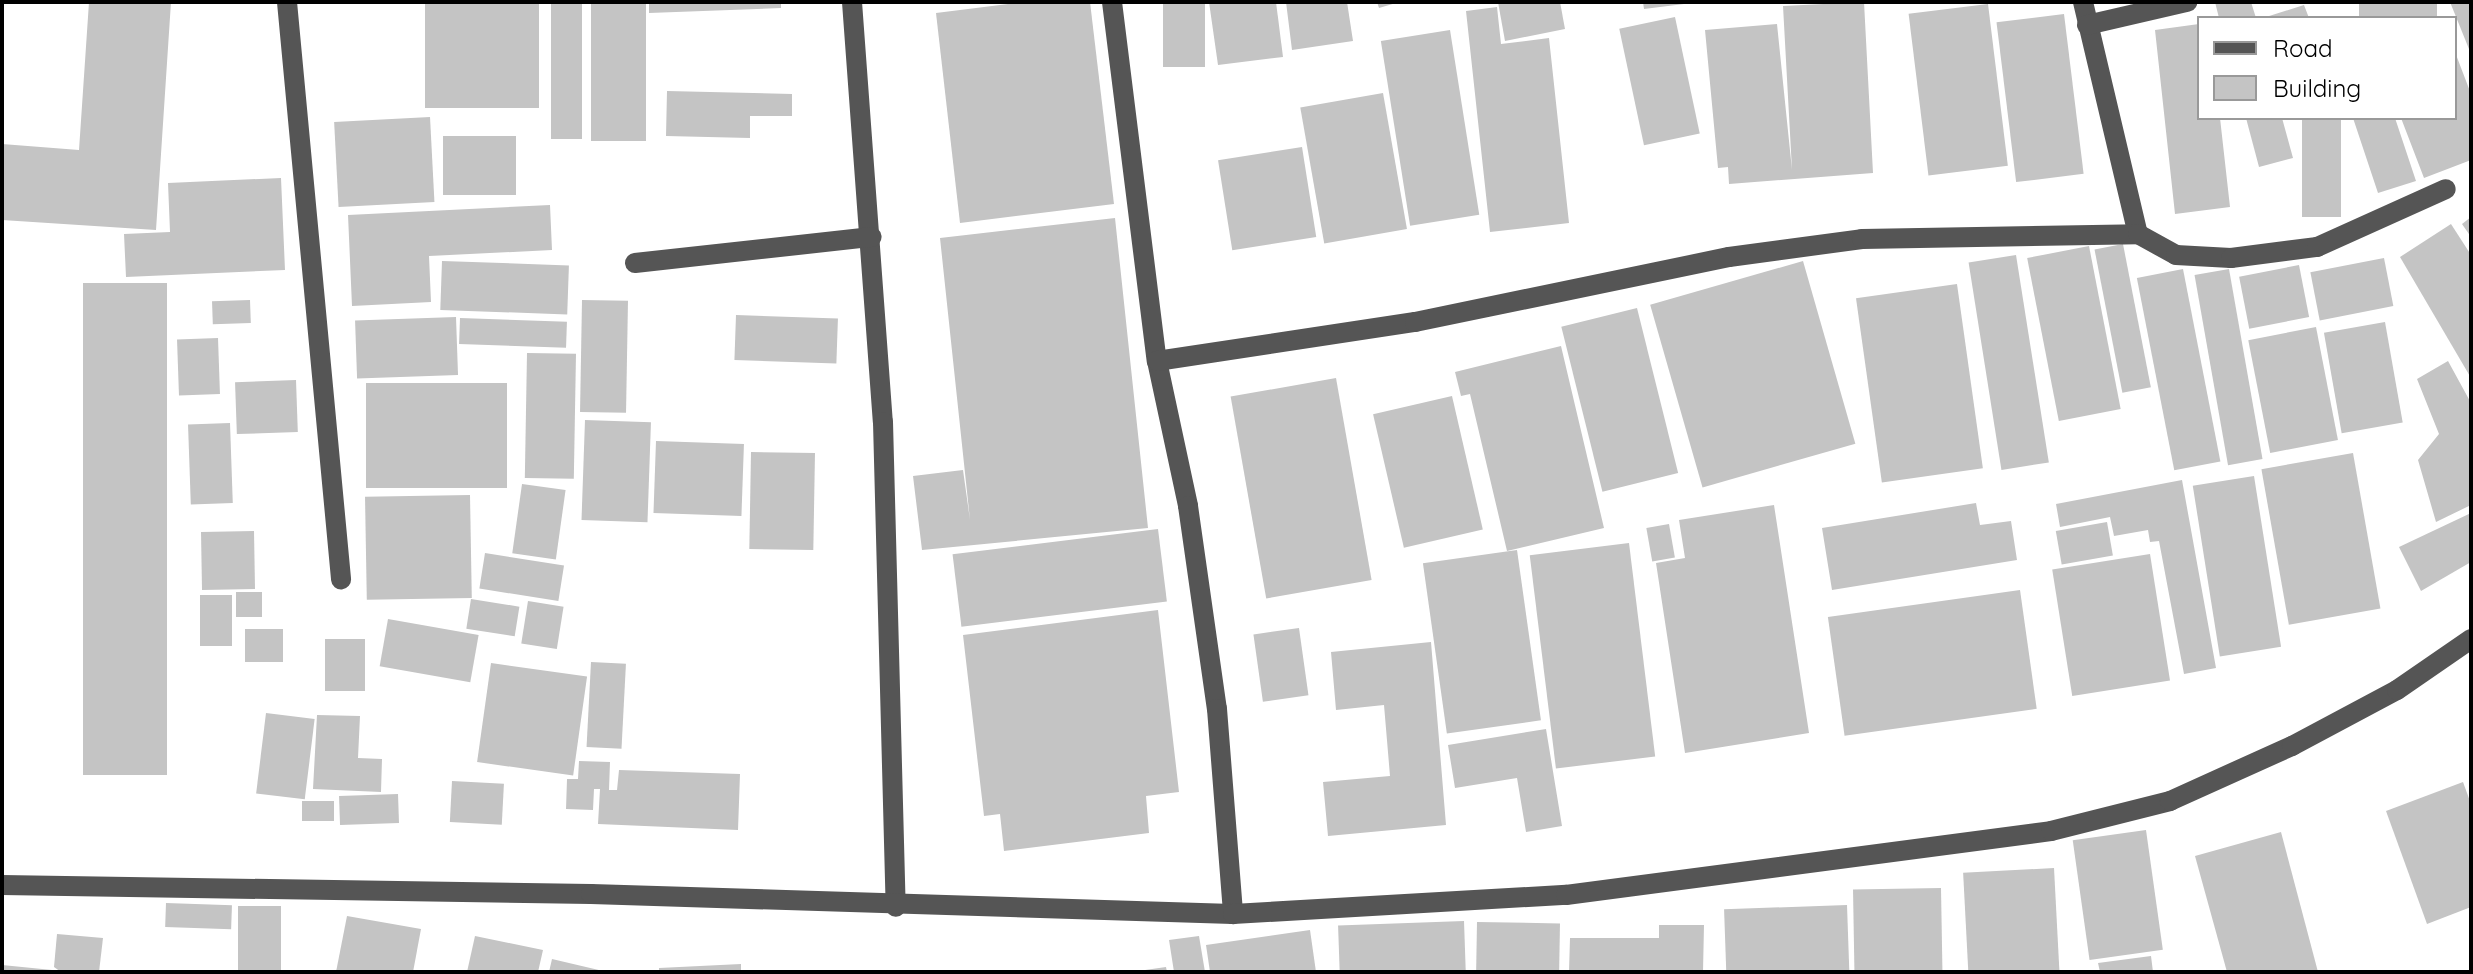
<!DOCTYPE html>
<style>
body{margin:0}
#map{position:relative;width:2473px;height:974px;overflow:hidden;background:#fff;font-family:Quicksand,sans-serif}
div>[style]{position:absolute}
.building>*{inset:0;background:#c4c4c4;transform-origin:0 0}
.minor>*{height:20px;margin:-10px;padding:0 10px;transform-origin:10px;border-radius:10px;background:#555}
span{translate:-50% -50%;white-space:nowrap;text-align:center;line-height:1.15;-webkit-text-stroke:7px #fff;paint-order:stroke}
.frame{position:absolute;inset:0;border:4px solid #000;pointer-events:none}
.legend{position:absolute;left:2197px;top:16px;width:260px;height:104px;box-sizing:border-box;background:#fff;border:2px solid #999;margin:0;padding:10px 14px;list-style:none;font-size:24px;color:#000}
.legend li{display:flex;align-items:center;gap:16px;height:40px}
.legend b{width:40px;border:2px solid #999}
</style>
<div id="map">
<div class="building">
<i style="clip-path:polygon(89px 2px,171px 2px,156px 230px,2px 220px,2px 144px,79px 150px)"></i>
<i style="left:425px;top:2px;width:114px;height:106px"></i>
<i style="left:551px;top:2px;width:31px;height:137px"></i>
<i style="left:591px;top:2px;width:55px;height:139px"></i>
<i style="clip-path:polygon(649px 2px,781px 2px,781px 8px,649px 13px)"></i>
<i style="clip-path:polygon(1024px 2px,1090px 2px,1114px 204px,960px 223px,936px 13px)"></i>
<i style="left:1163px;top:2px;width:42px;height:65px"></i>
<i style="clip-path:polygon(1209px 2px,1276px 2px,1283px 57px,1218px 65px)"></i>
<i style="clip-path:polygon(1286px 2px,1347px 2px,1353px 41px,1292px 50px)"></i>
<i style="clip-path:polygon(1377px 2px,1395px 2px,1396px 3px,1379px 8px)"></i>
<i style="clip-path:polygon(1498px 2px,1560px 2px,1565px 29px,1505px 41px)"></i>
<i style="clip-path:polygon(1643px 2px,1683px 2px,1684px 4px,1644px 9px)"></i>
<i style="clip-path:polygon(1864px 2px,1873px 173px,1729px 184px,1728px 167px,1718px 168px,1705px 30px,1777px 24px,1792px 170px,1783px 6px)"></i>
<i style="clip-path:polygon(2215px 2px,2251px 2px,2256px 18px,2219px 18px)"></i>
<i style="left:2359px;top:2px;width:78px;height:17px"></i>
<i style="clip-path:polygon(2450px 2px,2471px 2px,2471px 54px)"></i>
<i style="left:1988px;top:4px;width:163px;height:80px;rotate:83deg"></i>
<i style="clip-path:polygon(2304px 5px,2309px 18px,2266px 18px,2266px 17px)"></i>
<i style="clip-path:polygon(1497px 7px,1501px 44px,1549px 38px,1569px 223px,1490px 232px,1466px 11px)"></i>
<i style="left:2064px;top:14px;width:161px;height:68px;rotate:83deg"></i>
<i style="left:1675px;top:17px;width:119px;height:57px;rotate:78deg"></i>
<i style="clip-path:polygon(2199px 24px,2199px 118px,2220px 118px,2230px 207px,2175px 214px,2155px 30px)"></i>
<i style="left:1450px;top:30px;width:187px;height:70px;rotate:81deg"></i>
<i style="clip-path:polygon(2455px 52px,2471px 94px,2471px 160px,2424px 178px,2401px 118px,2455px 118px)"></i>
<i style="clip-path:polygon(667px 91px,792px 94px,792px 116px,750px 116px,750px 138px,666px 136px)"></i>
<i style="left:1383px;top:93px;width:138px;height:84px;rotate:80deg"></i>
<i style="left:430px;top:117px;width:85px;height:96px;rotate:87deg"></i>
<i style="clip-path:polygon(2246px 118px,2282px 118px,2293px 158px,2259px 167px)"></i>
<i style="left:2302px;top:118px;width:39px;height:99px"></i>
<i style="clip-path:polygon(2353px 118px,2395px 118px,2416px 181px,2378px 193px)"></i>
<i style="left:443px;top:136px;width:73px;height:59px"></i>
<i style="left:1302px;top:147px;width:91px;height:85px;rotate:81deg"></i>
<i style="clip-path:polygon(281px 178px,285px 270px,126px 277px,124px 234px,170px 232px,168px 183px)"></i>
<i style="clip-path:polygon(550px 205px,552px 250px,429px 256px,431px 302px,352px 306px,348px 215px)"></i>
<i style="clip-path:polygon(2471px 217px,2471px 237px,2462px 224px)"></i>
<i style="clip-path:polygon(1115px 218px,1148px 528px,922px 550px,913px 476px,963px 470px,970px 520px,940px 238px)"></i>
<i style="clip-path:polygon(2451px 224px,2471px 255px,2471px 378px,2400px 257px)"></i>
<i style="left:2123px;top:244px;width:146px;height:29px;rotate:79deg"></i>
<i style="left:2089px;top:246px;width:166px;height:63px;rotate:79deg"></i>
<i style="left:2016px;top:255px;width:210px;height:48px;rotate:81deg"></i>
<i style="left:2384px;top:258px;width:49px;height:75px;rotate:79deg"></i>
<i style="left:442px;top:261px;width:127px;height:49px;rotate:2deg"></i>
<i style="left:1803px;top:261px;width:190px;height:159px;rotate:74deg"></i>
<i style="left:2299px;top:265px;width:53px;height:61px;rotate:79deg"></i>
<i style="left:2183px;top:269px;width:196px;height:47px;rotate:79deg"></i>
<i style="left:2229px;top:269px;width:193px;height:35px;rotate:80deg"></i>
<i style="left:167px;top:283px;width:492px;height:84px;rotate:90deg"></i>
<i style="left:1957px;top:284px;width:186px;height:102px;rotate:82deg"></i>
<i style="left:250px;top:300px;width:23px;height:38px;rotate:88deg"></i>
<i style="left:582px;top:300px;width:46px;height:112px;rotate:1deg"></i>
<i style="left:1637px;top:308px;width:170px;height:78px;rotate:76deg"></i>
<i style="left:736px;top:315px;width:102px;height:45px;rotate:2deg"></i>
<i style="left:456px;top:317px;width:58px;height:101px;rotate:88deg"></i>
<i style="left:460px;top:318px;width:107px;height:26px;rotate:2deg"></i>
<i style="left:2385px;top:322px;width:102px;height:62px;rotate:80deg"></i>
<i style="left:2316px;top:327px;width:115px;height:69px;rotate:79deg"></i>
<i style="left:218px;top:338px;width:56px;height:41px;rotate:88deg"></i>
<i style="clip-path:polygon(1561px 346px,1604px 528px,1507px 551px,1470px 394px,1461px 396px,1455px 372px)"></i>
<i style="left:527px;top:353px;width:49px;height:125px;rotate:1deg"></i>
<i style="clip-path:polygon(2448px 361px,2471px 403px,2471px 505px,2436px 522px,2418px 460px,2439px 434px,2417px 379px)"></i>
<i style="left:1336px;top:378px;width:205px;height:107px;rotate:80deg"></i>
<i style="left:296px;top:380px;width:52px;height:61px;rotate:88deg"></i>
<i style="left:366px;top:383px;width:141px;height:105px"></i>
<i style="left:1452px;top:396px;width:137px;height:81px;rotate:77deg"></i>
<i style="left:585px;top:420px;width:66px;height:100px;rotate:2deg"></i>
<i style="left:230px;top:423px;width:80px;height:42px;rotate:88deg"></i>
<i style="left:656px;top:441px;width:88px;height:72px;rotate:2deg"></i>
<i style="left:751px;top:452px;width:64px;height:97px;rotate:1deg"></i>
<i style="left:2353px;top:453px;width:158px;height:93px;rotate:80deg"></i>
<i style="left:2254px;top:476px;width:173px;height:62px;rotate:81deg"></i>
<i style="clip-path:polygon(2182px 480px,2216px 668px,2184px 674px,2159px 541px,2150px 542px,2148px 530px,2114px 536px,2110px 517px,2060px 527px,2056px 504px)"></i>
<i style="left:522px;top:484px;width:44px;height:70px;rotate:8deg"></i>
<i style="left:470px;top:495px;width:103px;height:105px;rotate:89deg"></i>
<i style="clip-path:polygon(1976px 503px,1980px 525px,2011px 521px,2017px 560px,1832px 590px,1822px 528px)"></i>
<i style="clip-path:polygon(1774px 505px,1809px 733px,1685px 753px,1656px 563px,1685px 558px,1679px 520px)"></i>
<i style="clip-path:polygon(2471px 513px,2471px 562px,2421px 591px,2399px 547px)"></i>
<i style="left:2107px;top:522px;width:34px;height:52px;rotate:80deg"></i>
<i style="left:1669px;top:524px;width:34px;height:23px;rotate:80deg"></i>
<i style="left:1158px;top:529px;width:73px;height:207px;rotate:83deg"></i>
<i style="left:254px;top:531px;width:58px;height:53px;rotate:89deg"></i>
<i style="left:1629px;top:543px;width:215px;height:100px;rotate:83deg"></i>
<i style="left:1517px;top:550px;width:172px;height:95px;rotate:82deg"></i>
<i style="left:485px;top:553px;width:80px;height:36px;rotate:9deg"></i>
<i style="left:2150px;top:554px;width:128px;height:99px;rotate:81deg"></i>
<i style="left:2020px;top:590px;width:120px;height:194px;rotate:82deg"></i>
<i style="left:236px;top:592px;width:26px;height:25px"></i>
<i style="left:200px;top:595px;width:32px;height:51px"></i>
<i style="left:471px;top:599px;width:49px;height:30px;rotate:9deg"></i>
<i style="left:528px;top:601px;width:36px;height:43px;rotate:9deg"></i>
<i style="clip-path:polygon(1158px 610px,1179px 792px,1146px 796px,1149px 833px,1004px 851px,1000px 814px,984px 816px,963px 635px)"></i>
<i style="left:388px;top:619px;width:92px;height:48px;rotate:10deg"></i>
<i style="left:1299px;top:628px;width:68px;height:46px;rotate:82deg"></i>
<i style="left:283px;top:629px;width:33px;height:38px;rotate:90deg"></i>
<i style="left:325px;top:639px;width:40px;height:52px"></i>
<i style="clip-path:polygon(1431px 642px,1446px 825px,1328px 836px,1323px 782px,1390px 776px,1384px 705px,1336px 710px,1331px 652px)"></i>
<i style="left:591px;top:662px;width:35px;height:85px;rotate:3deg"></i>
<i style="left:491px;top:663px;width:97px;height:100px;rotate:8deg"></i>
<i style="left:266px;top:713px;width:49px;height:81px;rotate:7deg"></i>
<i style="clip-path:polygon(317px 715px,360px 716px,358px 758px,382px 759px,381px 792px,313px 789px)"></i>
<i style="clip-path:polygon(1546px 729px,1562px 826px,1526px 832px,1517px 778px,1455px 788px,1448px 745px)"></i>
<i style="clip-path:polygon(579px 761px,610px 762px,609px 790px,617px 790px,619px 770px,740px 774px,738px 830px,598px 824px,600px 789px,594px 789px,593px 810px,566px 809px,567px 779px,578px 779px)"></i>
<i style="left:452px;top:781px;width:52px;height:41px;rotate:3deg"></i>
<i style="clip-path:polygon(2463px 782px,2471px 804px,2471px 907px,2427px 924px,2386px 811px)"></i>
<i style="left:398px;top:794px;width:29px;height:59px;rotate:88deg"></i>
<i style="left:334px;top:801px;width:20px;height:32px;rotate:90deg"></i>
<i style="left:2146px;top:830px;width:121px;height:74px;rotate:82deg"></i>
<i style="clip-path:polygon(2281px 832px,2318px 972px,2227px 972px,2195px 856px)"></i>
<i style="left:2054px;top:868px;width:104px;height:91px;rotate:87deg"></i>
<i style="left:1941px;top:888px;width:84px;height:88px;rotate:89deg"></i>
<i style="left:166px;top:903px;width:66px;height:24px;rotate:2deg"></i>
<i style="left:1847px;top:905px;width:67px;height:123px;rotate:88deg"></i>
<i style="left:238px;top:906px;width:43px;height:66px"></i>
<i style="clip-path:polygon(347px 916px,421px 929px,413px 972px,336px 972px)"></i>
<i style="left:1464px;top:921px;width:51px;height:126px;rotate:88deg"></i>
<i style="left:1477px;top:922px;width:83px;height:50px;rotate:1deg"></i>
<i style="clip-path:polygon(1659px 925px,1704px 925px,1703px 972px,1569px 972px,1570px 938px,1659px 938px)"></i>
<i style="clip-path:polygon(1310px 930px,1316px 972px,1210px 972px,1206px 945px)"></i>
<i style="clip-path:polygon(57px 934px,103px 938px,99px 972px,61px 972px,54px 967px)"></i>
<i style="clip-path:polygon(475px 936px,543px 950px,538px 972px,467px 972px)"></i>
<i style="clip-path:polygon(1199px 936px,1205px 972px,1174px 972px,1169px 940px)"></i>
<i style="clip-path:polygon(2151px 956px,2153px 972px,2100px 972px,2098px 963px)"></i>
<i style="clip-path:polygon(552px 959px,603px 971px,603px 972px,549px 972px)"></i>
<i style="clip-path:polygon(741px 964px,741px 972px,659px 972px,659px 968px)"></i>
<i style="clip-path:polygon(2px 965px,52px 970px,52px 972px,2px 972px)"></i>
<i style="clip-path:polygon(1166px 967px,1167px 972px,1145px 972px,1145px 970px)"></i>
</div>
<div class="minor">
<i style="left:287px;top:2px;width:580px;rotate:84.65deg"></i>
<i style="left:852px;top:2px;width:421px;rotate:85.8deg"></i>
<i style="left:883px;top:422px;width:485px;rotate:88.5deg"></i>
<i style="left:1112px;top:2px;width:362px;rotate:82.9deg"></i>
<i style="left:1157px;top:361px;width:148px;rotate:77.9deg"></i>
<i style="left:1188px;top:506px;width:205px;rotate:81.9deg"></i>
<i style="left:1217px;top:709px;width:206px;rotate:85.5deg"></i>
<i style="left:2083px;top:2px;width:238px;rotate:76.7deg"></i>
<i style="left:2087px;top:25px;width:103px;rotate:-13deg"></i>
<i style="left:635px;top:263px;width:238px;rotate:-6.3deg"></i>
<i style="left:1157px;top:361px;width:261px;rotate:-8.6deg"></i>
<i style="left:1415px;top:322px;width:321px;rotate:-11.7deg"></i>
<i style="left:1729px;top:257px;width:134px;rotate:-7.7deg"></i>
<i style="left:1862px;top:239px;width:276px;rotate:-1deg"></i>
<i style="left:2138px;top:234px;width:43px;rotate:28.9deg"></i>
<i style="left:2176px;top:255px;width:55px;rotate:3.1deg"></i>
<i style="left:2231px;top:258px;width:87px;rotate:-7.3deg"></i>
<i style="left:2317px;top:247px;width:141px;rotate:-24.2deg"></i>
<i style="left:2px;top:885px;width:589px;rotate:0.88deg"></i>
<i style="left:591px;top:894px;width:642px;rotate:1.78deg"></i>
<i style="left:1233px;top:914px;width:334px;rotate:-3.3deg"></i>
<i style="left:1566px;top:895px;width:489px;rotate:-7.5deg"></i>
<i style="left:2051px;top:831px;width:123px;rotate:-14.1deg"></i>
<i style="left:2170px;top:801px;width:134px;rotate:-24.3deg"></i>
<i style="left:2292px;top:746px;width:119px;rotate:-28.1deg"></i>
<i style="left:2397px;top:690px;width:90px;rotate:-34.6deg"></i>
</div>
<div class="frame"></div>
<ul class="legend">
<li><b style="height:10px;background:#555"></b>Road</li>
<li><b style="height:22px;background:#c4c4c4"></b>Building</li>
</ul>
</div>
